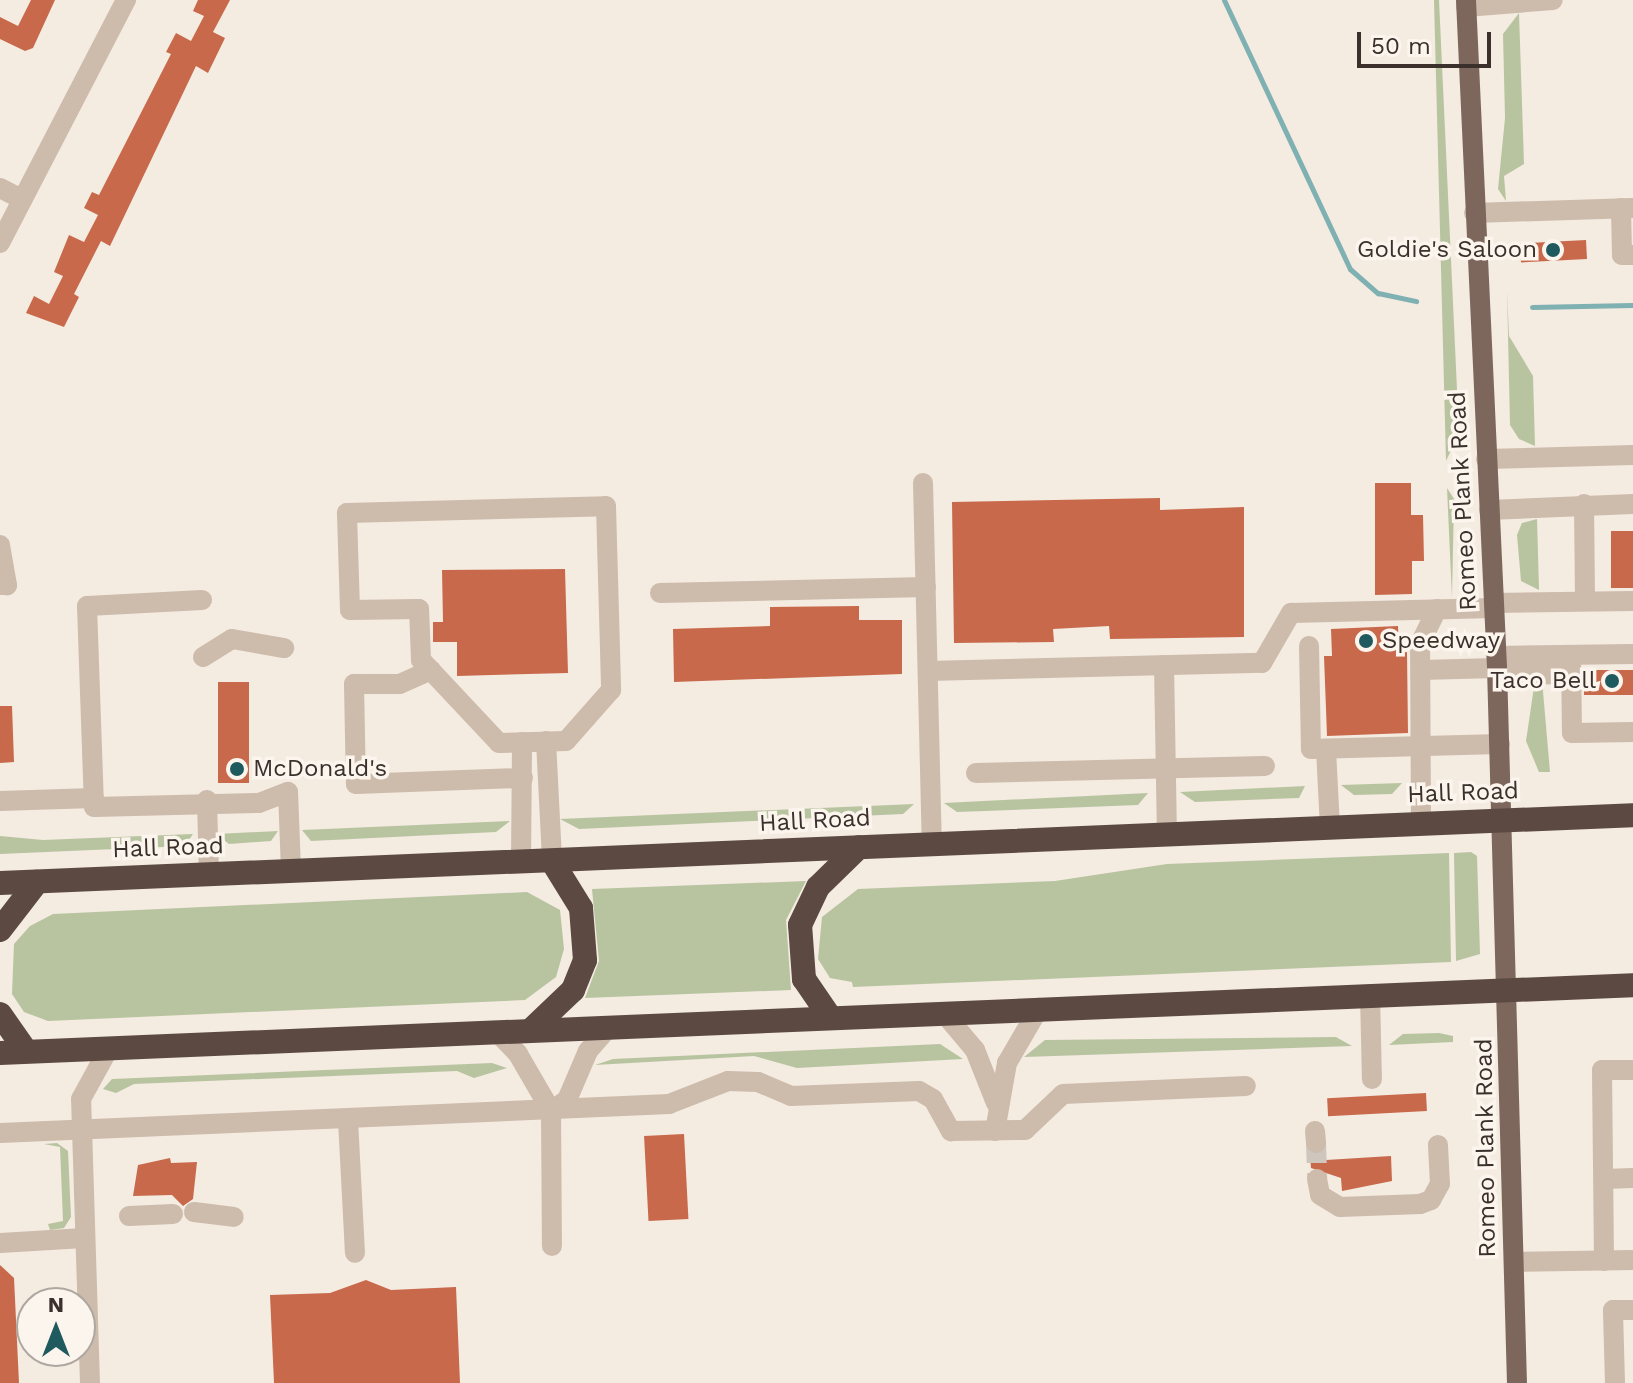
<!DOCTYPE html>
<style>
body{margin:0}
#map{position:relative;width:1633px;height:1383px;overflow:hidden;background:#f4ebe1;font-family:"Work Sans",sans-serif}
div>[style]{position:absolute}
.green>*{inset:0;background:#b8c4a0}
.stream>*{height:5px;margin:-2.5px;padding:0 2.5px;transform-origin:2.5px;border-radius:2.5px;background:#7fb0b2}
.building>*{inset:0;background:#c8694b;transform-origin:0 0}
.minor-tunnel>*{height:20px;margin-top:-10px;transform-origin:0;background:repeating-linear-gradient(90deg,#cfc6bd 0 20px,transparent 0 30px)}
.minor>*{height:20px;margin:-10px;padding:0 10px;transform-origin:10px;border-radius:10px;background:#cdbbac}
.major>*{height:20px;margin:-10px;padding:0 10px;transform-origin:10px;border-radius:10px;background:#7d675c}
.highway>*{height:24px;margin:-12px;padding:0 12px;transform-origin:12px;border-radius:12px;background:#5c4a42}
.dots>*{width:22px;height:22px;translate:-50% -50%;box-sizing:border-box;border:4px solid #fbf5ee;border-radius:50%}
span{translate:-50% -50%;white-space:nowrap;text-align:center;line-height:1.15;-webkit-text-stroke:7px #fbf5ee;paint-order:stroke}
.poi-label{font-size:24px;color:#3b302b}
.right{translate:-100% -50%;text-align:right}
.left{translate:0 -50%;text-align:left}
.street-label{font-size:24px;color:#3b302b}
.north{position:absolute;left:16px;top:1287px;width:80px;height:80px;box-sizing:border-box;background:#fbf5ee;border:2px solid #aea6a0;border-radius:50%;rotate:0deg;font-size:22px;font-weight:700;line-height:32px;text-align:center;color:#3b302b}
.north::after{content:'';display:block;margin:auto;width:28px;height:36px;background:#1f5a5e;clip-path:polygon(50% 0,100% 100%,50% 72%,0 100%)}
.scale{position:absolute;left:1357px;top:32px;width:134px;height:36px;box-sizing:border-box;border:4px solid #3b302b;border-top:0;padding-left:10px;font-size:24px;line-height:28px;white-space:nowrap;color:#3b302b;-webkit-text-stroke:6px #fbf5ee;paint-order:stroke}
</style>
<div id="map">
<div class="green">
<i style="clip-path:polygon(1434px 0,1439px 0,1459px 433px,1446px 461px)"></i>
<i style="clip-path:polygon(1519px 13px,1524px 164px,1504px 176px,1506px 201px,1498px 189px,1505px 118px,1503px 34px)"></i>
<i style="clip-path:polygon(1507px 289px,1509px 336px,1533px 376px,1535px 446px,1519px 439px,1510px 425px)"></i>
<i style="clip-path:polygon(1447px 488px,1454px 499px,1452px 598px)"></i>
<i style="clip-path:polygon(1537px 519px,1539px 589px,1539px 590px,1521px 581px,1517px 535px,1522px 523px)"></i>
<i style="clip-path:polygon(1542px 680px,1550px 772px,1539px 772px,1526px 741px,1534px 687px)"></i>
<i style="clip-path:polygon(1402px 783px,1392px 794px,1354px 795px,1341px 785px)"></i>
<i style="clip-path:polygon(1305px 786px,1299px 798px,1195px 802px,1180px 792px)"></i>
<i style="clip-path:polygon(1148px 793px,1138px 805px,957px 812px,944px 803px)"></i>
<i style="clip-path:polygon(914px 804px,903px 814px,579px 829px,560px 819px)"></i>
<i style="clip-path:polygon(510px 821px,496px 832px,311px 841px,302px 830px)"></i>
<i style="clip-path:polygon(278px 831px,271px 841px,229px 844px,216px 834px)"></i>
<i style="clip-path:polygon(193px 834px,185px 846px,0 854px,0 836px,43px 840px)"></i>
<i style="clip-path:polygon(1471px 852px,1477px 856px,1480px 954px,1456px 961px,1454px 853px)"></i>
<i style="clip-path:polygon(1449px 853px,1451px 962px,853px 987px,852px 982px,830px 978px,818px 959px,822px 917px,858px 889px,1055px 881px,1167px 864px)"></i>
<i style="clip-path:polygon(806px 881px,786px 920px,791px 990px,585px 998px,599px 961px,592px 889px)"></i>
<i style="clip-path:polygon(527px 892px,560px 910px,564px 949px,556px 977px,525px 1000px,48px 1021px,24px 1012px,12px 994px,14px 944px,30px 926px,53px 914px)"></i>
<i style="clip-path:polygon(1439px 1033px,1453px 1036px,1453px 1042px,1389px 1045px,1403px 1034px)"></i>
<i style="clip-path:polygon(1336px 1037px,1352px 1046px,1024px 1057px,1045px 1040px)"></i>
<i style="clip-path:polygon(940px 1044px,963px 1059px,797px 1068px,754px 1056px,595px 1065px,613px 1059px)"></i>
<i style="clip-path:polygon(492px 1063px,507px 1068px,474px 1078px,457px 1071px,134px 1084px,116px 1093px,103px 1089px,112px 1079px)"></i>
<i style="clip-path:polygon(57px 1143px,68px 1151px,71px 1217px,64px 1228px,50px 1230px,48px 1224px,63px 1221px,60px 1147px,44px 1144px)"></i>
</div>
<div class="stream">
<i style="left:1224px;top:0;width:297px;rotate:64.9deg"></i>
<i style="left:1350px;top:269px;width:37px;rotate:41deg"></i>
<i style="left:1378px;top:293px;width:39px;rotate:12deg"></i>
<i style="left:1532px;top:307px;width:101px;rotate:-1.1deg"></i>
</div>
<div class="building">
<i style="clip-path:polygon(31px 0,55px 0,33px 48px,25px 51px,0 39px,0 17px,18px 26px)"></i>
<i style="clip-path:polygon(198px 0,230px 0,213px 32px,225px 38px,208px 73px,196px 66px,110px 246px,101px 241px,74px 294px,79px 297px,64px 327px,26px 313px,34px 296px,49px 304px,63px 276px,54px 272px,69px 235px,84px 242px,98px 215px,84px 208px,92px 192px,99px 195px,171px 54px,166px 52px,176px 33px,191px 41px,204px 16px,193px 11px)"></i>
<i style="left:1586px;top:240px;width:19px;height:66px;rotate:87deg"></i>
<i style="clip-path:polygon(1375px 483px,1411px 483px,1411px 515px,1423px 515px,1424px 561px,1412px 561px,1412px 594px,1375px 595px)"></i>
<i style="clip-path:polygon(1160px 498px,1160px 510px,1244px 507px,1244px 637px,1110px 639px,1109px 626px,1053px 629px,1054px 642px,954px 643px,952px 502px)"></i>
<i style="left:1633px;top:531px;width:57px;height:22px;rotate:90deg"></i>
<i style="clip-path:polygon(565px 569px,568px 673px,457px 676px,457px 642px,433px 642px,433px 622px,443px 622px,442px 570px)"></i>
<i style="clip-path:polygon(859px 606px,859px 620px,902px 620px,902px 674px,674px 682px,673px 629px,770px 626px,770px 607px)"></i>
<i style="clip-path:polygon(1398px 626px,1399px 653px,1407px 652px,1408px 733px,1327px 736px,1324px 656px,1332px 656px,1331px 629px)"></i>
<i style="left:1584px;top:670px;width:49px;height:25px"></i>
<i style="left:218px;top:682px;width:31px;height:101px"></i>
<i style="clip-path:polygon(0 706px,12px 706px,14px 762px,0 763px)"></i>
<i style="left:1426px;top:1093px;width:18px;height:99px;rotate:87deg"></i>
<i style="left:684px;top:1134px;width:85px;height:40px;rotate:87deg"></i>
<i style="clip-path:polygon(1326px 1151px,1326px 1160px,1391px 1156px,1392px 1181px,1342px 1191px,1341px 1178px,1311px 1168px,1310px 1155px)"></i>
<i style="clip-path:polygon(170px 1158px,171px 1163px,197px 1162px,193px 1199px,183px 1206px,172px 1195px,133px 1196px,138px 1165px)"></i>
<i style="clip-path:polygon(0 1265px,14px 1278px,19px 1383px,0 1383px)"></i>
<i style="clip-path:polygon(366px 1280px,391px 1290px,456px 1287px,460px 1383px,274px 1383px,270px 1295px,330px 1293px)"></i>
</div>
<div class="minor-tunnel">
<i style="left:1316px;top:1143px;width:36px;rotate:88deg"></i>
</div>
<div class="minor">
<i style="left:1466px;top:7px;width:87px;rotate:-4.6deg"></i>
<i style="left:0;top:188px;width:25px;rotate:27deg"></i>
<i style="left:1621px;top:208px;width:47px;rotate:88.8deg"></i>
<i style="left:1622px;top:255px;width:11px"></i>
<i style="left:1474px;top:213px;width:159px;rotate:-1.8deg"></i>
<i style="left:0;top:243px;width:274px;rotate:-62.6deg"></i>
<i style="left:1486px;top:459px;width:147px;rotate:-1.6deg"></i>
<i style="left:923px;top:483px;width:361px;rotate:88.6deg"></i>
<i style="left:1584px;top:504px;width:97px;rotate:89.4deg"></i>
<i style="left:606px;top:506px;width:184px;rotate:88.4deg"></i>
<i style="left:611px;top:690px;width:68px;rotate:131.4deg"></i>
<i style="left:566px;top:741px;width:67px;rotate:178.3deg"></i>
<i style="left:499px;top:743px;width:114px;rotate:-133.2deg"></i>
<i style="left:421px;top:660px;width:51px;rotate:-92.2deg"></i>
<i style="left:419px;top:609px;width:69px;rotate:179.2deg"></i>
<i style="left:350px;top:610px;width:97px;rotate:-91.8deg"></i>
<i style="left:347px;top:513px;width:259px;rotate:-1.5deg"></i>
<i style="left:1489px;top:510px;width:144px;rotate:-2.4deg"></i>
<i style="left:0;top:545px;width:41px;rotate:80.1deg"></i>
<i style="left:7px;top:585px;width:7px;rotate:180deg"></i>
<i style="left:660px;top:593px;width:266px;rotate:-1.3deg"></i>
<i style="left:202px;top:600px;width:115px;rotate:177deg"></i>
<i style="left:87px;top:606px;width:201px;rotate:88deg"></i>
<i style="left:94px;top:807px;width:165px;rotate:-1.4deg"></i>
<i style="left:259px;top:803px;width:31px;rotate:-21deg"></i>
<i style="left:288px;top:792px;width:79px;rotate:87.8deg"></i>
<i style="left:1494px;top:603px;width:139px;rotate:-0.8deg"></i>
<i style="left:1309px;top:646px;width:103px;rotate:88.9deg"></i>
<i style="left:1311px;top:749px;width:189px;rotate:-1.5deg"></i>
<i style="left:1571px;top:655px;width:78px;rotate:89.3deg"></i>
<i style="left:1572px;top:733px;width:61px;rotate:-0.9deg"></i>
<i style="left:1497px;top:656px;width:136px;rotate:-0.8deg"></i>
<i style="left:203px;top:657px;width:34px;rotate:-32deg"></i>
<i style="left:232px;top:639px;width:53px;rotate:9.8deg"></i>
<i style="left:1164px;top:665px;width:169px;rotate:89deg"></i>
<i style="left:431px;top:670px;width:34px;rotate:156deg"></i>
<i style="left:400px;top:684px;width:46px;rotate:180deg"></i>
<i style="left:354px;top:684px;width:100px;rotate:88.9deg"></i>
<i style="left:356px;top:784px;width:167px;rotate:-2.1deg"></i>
<i style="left:1421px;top:670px;width:76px;rotate:-1.5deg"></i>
<i style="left:928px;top:671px;width:334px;rotate:-1.4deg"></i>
<i style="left:1262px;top:663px;width:58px;rotate:-59.9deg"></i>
<i style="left:1291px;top:613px;width:203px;rotate:-1.4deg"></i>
<i style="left:1498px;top:675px;width:73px;rotate:-0.8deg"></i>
<i style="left:546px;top:741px;width:120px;rotate:87.1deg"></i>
<i style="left:1326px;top:749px;width:78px;rotate:87.1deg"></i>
<i style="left:976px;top:773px;width:289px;rotate:-1.4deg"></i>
<i style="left:207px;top:800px;width:74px;rotate:88.5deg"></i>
<i style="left:0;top:801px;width:94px;rotate:-1.8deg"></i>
<i style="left:1421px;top:823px;width:179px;rotate:-90.3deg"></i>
<i style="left:1420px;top:644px;width:39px;rotate:-64deg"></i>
<i style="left:521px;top:862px;width:120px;rotate:-89.5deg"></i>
<i style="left:1370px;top:994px;width:85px;rotate:88.7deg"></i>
<i style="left:943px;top:1012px;width:50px;rotate:49.9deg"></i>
<i style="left:975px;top:1050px;width:57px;rotate:68.4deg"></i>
<i style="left:496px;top:1031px;width:32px;rotate:46deg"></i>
<i style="left:518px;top:1054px;width:66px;rotate:59.9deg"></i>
<i style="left:551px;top:1111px;width:19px;rotate:-35deg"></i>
<i style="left:567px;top:1100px;width:53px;rotate:-66.8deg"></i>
<i style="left:588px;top:1051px;width:32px;rotate:-49deg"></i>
<i style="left:551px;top:1111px;width:135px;rotate:89.6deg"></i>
<i style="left:348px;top:1120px;width:133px;rotate:87deg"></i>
<i style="left:995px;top:1131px;width:69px;rotate:-80deg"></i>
<i style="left:1007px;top:1063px;width:64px;rotate:-59.8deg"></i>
<i style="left:1315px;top:1131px;width:12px;rotate:85deg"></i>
<i style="left:0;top:1133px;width:670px;rotate:-2.48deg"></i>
<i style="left:669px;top:1104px;width:63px;rotate:-21.3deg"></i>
<i style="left:728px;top:1081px;width:30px;rotate:2deg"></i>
<i style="left:758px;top:1082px;width:36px;rotate:23deg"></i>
<i style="left:791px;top:1096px;width:128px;rotate:-2.2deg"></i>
<i style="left:919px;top:1091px;width:16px;rotate:30deg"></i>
<i style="left:933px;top:1099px;width:37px;rotate:61deg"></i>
<i style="left:951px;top:1131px;width:74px;rotate:-0.8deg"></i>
<i style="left:1025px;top:1130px;width:52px;rotate:-43.5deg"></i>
<i style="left:1063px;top:1094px;width:183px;rotate:-2.5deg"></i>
<i style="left:1317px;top:1179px;width:16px;rotate:79deg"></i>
<i style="left:1320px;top:1195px;width:23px;rotate:31deg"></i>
<i style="left:1340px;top:1207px;width:80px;rotate:-2.1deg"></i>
<i style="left:1420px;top:1204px;width:12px;rotate:-20deg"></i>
<i style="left:1431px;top:1200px;width:18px;rotate:-61deg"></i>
<i style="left:1440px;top:1184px;width:39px;rotate:-93deg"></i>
<i style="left:1604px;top:1179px;width:29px;rotate:-2deg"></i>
<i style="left:194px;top:1212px;width:40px;rotate:7.1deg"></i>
<i style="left:129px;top:1216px;width:44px;rotate:-2.6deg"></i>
<i style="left:0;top:1243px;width:84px;rotate:-3.4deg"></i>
<i style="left:1604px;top:1261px;width:191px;rotate:-90.6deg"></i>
<i style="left:1602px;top:1070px;width:31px"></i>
<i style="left:1515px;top:1262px;width:118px;rotate:-1deg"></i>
<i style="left:90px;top:1383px;width:284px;rotate:-91.8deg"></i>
<i style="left:81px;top:1099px;width:58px;rotate:-61.2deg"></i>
<i style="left:1615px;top:1383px;width:73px;rotate:-91.6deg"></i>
<i style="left:1613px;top:1310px;width:20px"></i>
</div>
<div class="major">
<i style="left:1466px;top:0;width:669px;rotate:87.34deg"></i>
<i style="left:1497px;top:668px;width:715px;rotate:88.4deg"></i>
</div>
<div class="highway">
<i style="left:0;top:883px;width:1634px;rotate:-2.38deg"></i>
<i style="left:0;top:930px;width:61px;rotate:-52.4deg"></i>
<i style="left:0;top:1014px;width:45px;rotate:54.9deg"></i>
<i style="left:830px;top:1017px;width:46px;rotate:-124.4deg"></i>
<i style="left:804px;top:979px;width:54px;rotate:-94.2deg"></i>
<i style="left:800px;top:925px;width:42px;rotate:-64.7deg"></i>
<i style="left:818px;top:887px;width:57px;rotate:-44.3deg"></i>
<i style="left:531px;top:1030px;width:58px;rotate:-43.6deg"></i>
<i style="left:573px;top:990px;width:32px;rotate:-68deg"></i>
<i style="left:585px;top:960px;width:52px;rotate:-94.4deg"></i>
<i style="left:581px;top:908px;width:55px;rotate:-121.7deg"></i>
<i style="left:0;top:1053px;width:1634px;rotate:-2.38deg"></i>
</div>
<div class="dots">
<i style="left:1553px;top:250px;background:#1f5a5e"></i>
<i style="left:1366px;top:641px;background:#1f5a5e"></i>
<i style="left:1612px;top:681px;background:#1f5a5e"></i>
<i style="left:237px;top:769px;background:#1f5a5e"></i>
</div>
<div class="poi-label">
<span class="right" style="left:1537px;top:250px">Goldie's Saloon</span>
<span class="left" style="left:1382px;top:641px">Speedway</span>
<span class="right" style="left:1596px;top:681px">Taco Bell</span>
<span class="left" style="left:253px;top:769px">McDonald's</span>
</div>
<div class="street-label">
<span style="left:1463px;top:501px;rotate:-93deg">Romeo Plank Road</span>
<span style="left:1463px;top:793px;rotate:-2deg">Hall Road</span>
<span style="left:815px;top:821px;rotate:-3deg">Hall Road</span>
<span style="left:168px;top:848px;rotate:-2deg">Hall Road</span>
<span style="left:1486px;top:1148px;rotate:-91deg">Romeo Plank Road</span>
</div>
<div class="north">N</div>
<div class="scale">50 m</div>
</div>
